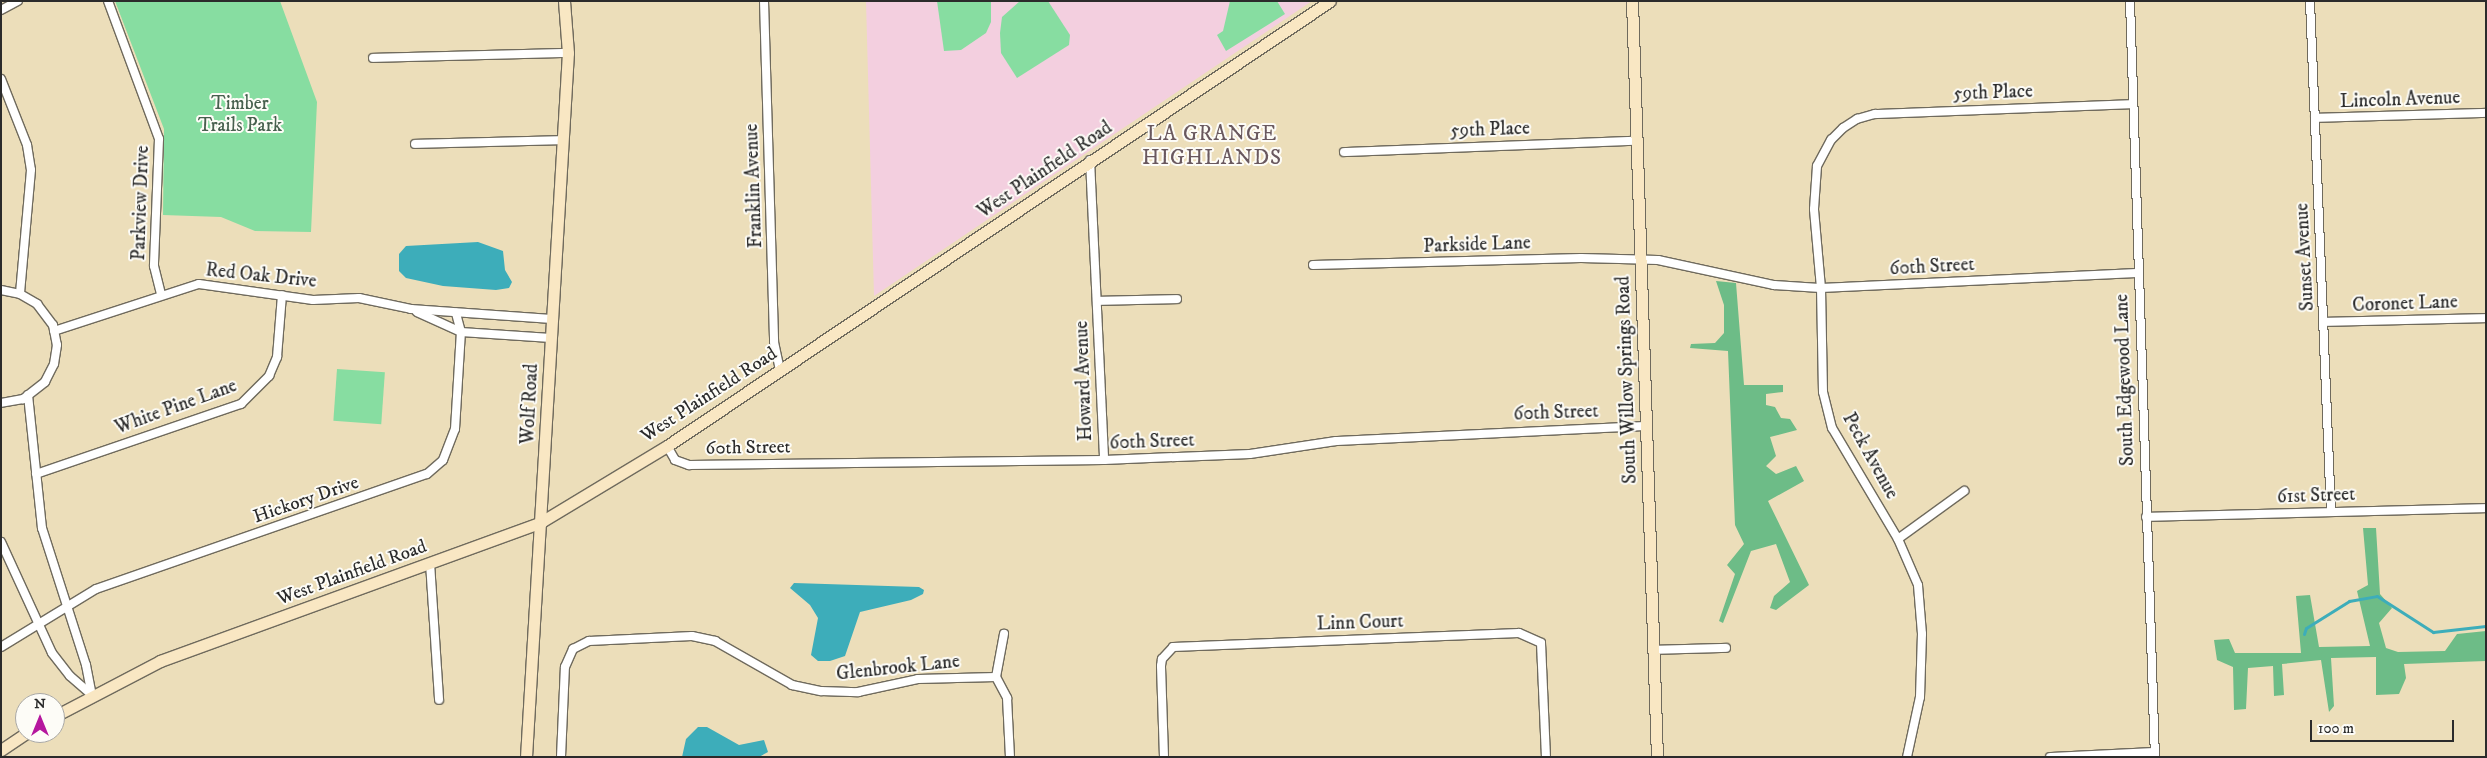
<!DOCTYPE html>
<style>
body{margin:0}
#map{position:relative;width:2487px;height:758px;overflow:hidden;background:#ecdeba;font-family:"IM FELL DW Pica",serif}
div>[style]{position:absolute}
.built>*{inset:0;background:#f3cfdf}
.green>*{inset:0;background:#87dda1;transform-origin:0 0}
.forest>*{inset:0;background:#6dbc87}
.water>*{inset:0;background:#3dadba}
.stream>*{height:3px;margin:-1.5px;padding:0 1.5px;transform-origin:1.5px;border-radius:1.5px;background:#3dadba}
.roads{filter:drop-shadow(1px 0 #6f6a5d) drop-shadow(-1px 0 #6f6a5d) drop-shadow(0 1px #6f6a5d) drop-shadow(0 -1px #6f6a5d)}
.street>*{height:8px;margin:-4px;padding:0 4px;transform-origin:4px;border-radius:4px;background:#fff}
.secondary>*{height:11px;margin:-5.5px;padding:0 5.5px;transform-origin:5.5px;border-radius:5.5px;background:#f9e7c3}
span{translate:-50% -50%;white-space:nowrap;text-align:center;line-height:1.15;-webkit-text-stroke:4px #fdfcf7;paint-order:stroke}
.street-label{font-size:19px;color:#2b2b2b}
.park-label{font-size:19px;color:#47604e}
.quarter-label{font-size:21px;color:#69585e;letter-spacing:1px}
.frame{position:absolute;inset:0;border:2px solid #2b2b2b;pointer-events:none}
.north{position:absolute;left:15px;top:693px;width:50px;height:50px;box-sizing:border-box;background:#fdfcf7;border:1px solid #a9a8a5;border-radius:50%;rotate:0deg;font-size:14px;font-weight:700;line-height:20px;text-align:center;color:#2b2b2b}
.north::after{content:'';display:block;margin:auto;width:18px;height:22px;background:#b5179e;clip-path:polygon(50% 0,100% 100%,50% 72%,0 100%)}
.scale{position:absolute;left:2310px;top:720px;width:144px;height:22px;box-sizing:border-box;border:2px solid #2b2b2b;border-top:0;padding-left:6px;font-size:15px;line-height:18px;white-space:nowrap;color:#2b2b2b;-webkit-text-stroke:4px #fdfcf7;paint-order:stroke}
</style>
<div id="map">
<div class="built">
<i style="clip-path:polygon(866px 1px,1312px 1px,874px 296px)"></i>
</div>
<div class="green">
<i style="clip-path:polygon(115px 1px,280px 1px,317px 102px,311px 232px,255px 231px,221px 217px,163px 215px,164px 129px)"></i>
<i style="clip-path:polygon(937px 1px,991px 1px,991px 22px,986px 33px,961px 50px,944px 51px)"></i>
<i style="clip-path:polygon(1020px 1px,1048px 1px,1070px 35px,1069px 45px,1017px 78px,1001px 53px,1000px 33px,1002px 17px)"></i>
<i style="clip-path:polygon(1230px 1px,1277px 1px,1285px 14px,1226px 51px,1217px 35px,1223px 31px)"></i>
<i style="left:337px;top:369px;width:48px;height:52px;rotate:4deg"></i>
</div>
<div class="forest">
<i style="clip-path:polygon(1716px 281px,1736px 283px,1744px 385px,1783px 385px,1783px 392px,1766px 394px,1766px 405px,1775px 407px,1781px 418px,1790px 419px,1797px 430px,1770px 437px,1776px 456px,1766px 466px,1776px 474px,1796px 466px,1804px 481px,1768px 501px,1809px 585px,1776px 610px,1770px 608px,1774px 596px,1790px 582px,1776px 544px,1751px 551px,1723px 623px,1719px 621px,1735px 574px,1727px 565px,1744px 544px,1735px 525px,1728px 351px,1690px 348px,1691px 344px,1715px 343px,1724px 333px,1724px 305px)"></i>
<i style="clip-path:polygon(2363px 528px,2376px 528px,2380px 594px,2392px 608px,2379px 623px,2386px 648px,2398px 652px,2445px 651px,2457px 634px,2486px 631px,2486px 661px,2404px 664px,2406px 678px,2399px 694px,2376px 695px,2376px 657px,2331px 658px,2334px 706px,2329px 712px,2321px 660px,2282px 664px,2284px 695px,2274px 696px,2273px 666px,2248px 668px,2246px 709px,2234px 710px,2233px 667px,2217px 660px,2214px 640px,2229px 639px,2235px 653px,2301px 653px,2296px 596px,2310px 595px,2319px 647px,2370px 646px,2357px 591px,2368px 585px)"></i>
</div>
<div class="water">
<i style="clip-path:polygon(478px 242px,503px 251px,505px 270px,512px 282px,509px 288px,496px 290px,443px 286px,406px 278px,399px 271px,399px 254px,406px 246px)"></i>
<i style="clip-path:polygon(794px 583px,919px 587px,924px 590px,923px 594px,911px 600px,860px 612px,845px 656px,830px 661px,818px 661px,811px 655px,818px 618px,810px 605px,790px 588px)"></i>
<i style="clip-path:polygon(698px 727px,707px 727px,739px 745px,764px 740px,768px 752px,759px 757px,682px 757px,686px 739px)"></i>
</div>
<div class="stream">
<i style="left:2304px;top:634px;width:6px;rotate:-72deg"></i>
<i style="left:2306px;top:628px;width:51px;rotate:-32.1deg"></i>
<i style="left:2349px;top:601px;width:28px;rotate:-10deg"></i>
<i style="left:2377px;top:596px;width:67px;rotate:32.7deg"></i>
<i style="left:2433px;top:632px;width:53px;rotate:-6.5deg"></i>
</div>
<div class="roads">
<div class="street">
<i style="left:108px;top:1px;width:147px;rotate:69.7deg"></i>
<i style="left:159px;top:139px;width:127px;rotate:92.3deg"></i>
<i style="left:154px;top:266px;width:30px;rotate:76deg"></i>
<i style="left:764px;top:1px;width:341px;rotate:88.3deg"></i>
<i style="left:774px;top:342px;width:29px;rotate:78deg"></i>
<i style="left:2130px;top:1px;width:756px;rotate:88.11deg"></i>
<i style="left:2310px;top:1px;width:511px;rotate:87.65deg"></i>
<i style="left:1px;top:10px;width:19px;rotate:-28deg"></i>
<i style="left:373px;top:58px;width:195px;rotate:-1.5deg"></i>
<i style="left:1px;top:79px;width:71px;rotate:68.5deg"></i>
<i style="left:27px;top:145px;width:25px;rotate:81deg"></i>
<i style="left:31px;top:170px;width:124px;rotate:95.1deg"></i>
<i style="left:2315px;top:118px;width:171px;rotate:-1.7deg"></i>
<i style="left:415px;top:144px;width:148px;rotate:-1.5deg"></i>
<i style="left:1344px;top:152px;width:293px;rotate:-2.2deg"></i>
<i style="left:1090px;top:160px;width:300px;rotate:87.3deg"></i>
<i style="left:1313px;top:265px;width:268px;rotate:-1.5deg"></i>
<i style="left:1581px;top:258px;width:77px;rotate:1.5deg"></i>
<i style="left:1658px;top:260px;width:119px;rotate:12.2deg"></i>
<i style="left:1774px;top:285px;width:47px;rotate:3.7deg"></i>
<i style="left:1821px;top:288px;width:316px;rotate:-2.7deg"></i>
<i style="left:1px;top:290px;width:19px;rotate:12deg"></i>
<i style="left:20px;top:294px;width:20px;rotate:30deg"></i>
<i style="left:37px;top:304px;width:26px;rotate:53deg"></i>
<i style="left:53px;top:325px;width:20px;rotate:79deg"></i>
<i style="left:57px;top:345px;width:19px;rotate:99deg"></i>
<i style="left:54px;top:364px;width:20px;rotate:117deg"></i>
<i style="left:45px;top:382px;width:28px;rotate:142deg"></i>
<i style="left:23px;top:399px;width:22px;rotate:170deg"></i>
<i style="left:1097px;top:301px;width:80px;rotate:-1.4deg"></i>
<i style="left:417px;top:312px;width:48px;rotate:24.4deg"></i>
<i style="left:461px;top:332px;width:90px;rotate:3.8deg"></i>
<i style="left:2324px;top:322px;width:162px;rotate:-1.4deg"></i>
<i style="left:54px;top:331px;width:152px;rotate:-18deg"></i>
<i style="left:199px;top:284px;width:115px;rotate:8deg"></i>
<i style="left:313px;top:300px;width:46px;rotate:-2.5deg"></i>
<i style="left:359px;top:298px;width:53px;rotate:11.9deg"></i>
<i style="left:411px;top:309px;width:141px;rotate:4.1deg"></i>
<i style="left:28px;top:395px;width:134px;rotate:84deg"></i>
<i style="left:42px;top:528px;width:144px;rotate:72.2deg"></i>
<i style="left:86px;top:665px;width:31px;rotate:79deg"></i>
<i style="left:667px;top:446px;width:16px;rotate:60deg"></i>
<i style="left:675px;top:460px;width:15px;rotate:20deg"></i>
<i style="left:689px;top:465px;width:415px;rotate:-0.7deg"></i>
<i style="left:1104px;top:460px;width:146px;rotate:-2.4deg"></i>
<i style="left:1250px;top:454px;width:87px;rotate:-8.6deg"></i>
<i style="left:1336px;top:441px;width:310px;rotate:-2.8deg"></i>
<i style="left:36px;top:474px;width:217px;rotate:-18.9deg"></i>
<i style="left:241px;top:404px;width:40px;rotate:-45deg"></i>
<i style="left:269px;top:376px;width:21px;rotate:-67deg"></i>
<i style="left:277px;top:357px;width:62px;rotate:-85.4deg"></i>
<i style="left:2146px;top:517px;width:340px;rotate:-1.5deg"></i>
<i style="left:1898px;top:539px;width:82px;rotate:-36deg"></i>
<i style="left:1px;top:542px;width:122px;rotate:65.3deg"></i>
<i style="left:52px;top:653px;width:29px;rotate:52deg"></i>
<i style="left:70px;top:676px;width:29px;rotate:41deg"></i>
<i style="left:430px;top:563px;width:137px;rotate:86.2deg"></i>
<i style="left:1px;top:647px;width:111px;rotate:-31.4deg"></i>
<i style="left:96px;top:589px;width:350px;rotate:-19.2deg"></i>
<i style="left:427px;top:474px;width:21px;rotate:-41deg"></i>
<i style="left:443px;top:460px;width:33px;rotate:-69deg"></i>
<i style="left:455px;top:429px;width:97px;rotate:-86.5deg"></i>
<i style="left:461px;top:332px;width:20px;rotate:-105deg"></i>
<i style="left:1653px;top:650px;width:73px;rotate:-1.6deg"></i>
<i style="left:996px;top:677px;width:24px;rotate:62deg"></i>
<i style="left:1007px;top:698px;width:59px;rotate:87.1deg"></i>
<i style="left:996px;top:677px;width:44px;rotate:-79.5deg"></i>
<i style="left:561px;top:757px;width:90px;rotate:-87.5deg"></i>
<i style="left:565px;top:667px;width:20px;rotate:-66deg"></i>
<i style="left:573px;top:649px;width:18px;rotate:-27deg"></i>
<i style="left:589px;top:641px;width:103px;rotate:-2.8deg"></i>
<i style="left:692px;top:636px;width:24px;rotate:12deg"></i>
<i style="left:715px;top:641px;width:89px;rotate:29.7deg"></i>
<i style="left:792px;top:685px;width:30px;rotate:12deg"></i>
<i style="left:821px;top:691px;width:37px;rotate:2deg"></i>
<i style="left:858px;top:692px;width:61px;rotate:-12.2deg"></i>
<i style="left:918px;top:679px;width:78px;rotate:-1.5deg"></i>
<i style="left:1164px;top:757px;width:91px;rotate:-91.9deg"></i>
<i style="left:1161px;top:666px;width:7px;rotate:-82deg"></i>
<i style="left:1162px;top:659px;width:16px;rotate:-47deg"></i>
<i style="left:1173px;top:647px;width:346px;rotate:-2.3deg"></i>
<i style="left:1519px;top:633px;width:24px;rotate:24deg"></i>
<i style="left:1541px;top:643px;width:114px;rotate:87.5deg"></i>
<i style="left:1907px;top:757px;width:61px;rotate:-77.8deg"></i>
<i style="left:1920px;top:697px;width:63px;rotate:-88.2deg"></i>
<i style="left:1922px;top:634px;width:49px;rotate:-94.7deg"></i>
<i style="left:1918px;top:585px;width:50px;rotate:-113.5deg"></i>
<i style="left:1898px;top:539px;width:129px;rotate:-120.7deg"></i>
<i style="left:1832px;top:428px;width:37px;rotate:-104deg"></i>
<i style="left:1823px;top:392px;width:104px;rotate:-91.1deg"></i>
<i style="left:1821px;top:288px;width:79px;rotate:-95.1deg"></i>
<i style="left:1814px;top:209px;width:43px;rotate:-86deg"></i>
<i style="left:1817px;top:166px;width:30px;rotate:-62deg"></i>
<i style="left:1831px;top:140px;width:17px;rotate:-45deg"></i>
<i style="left:1843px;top:128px;width:17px;rotate:-33deg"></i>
<i style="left:1857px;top:119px;width:19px;rotate:-16deg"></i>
<i style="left:1875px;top:114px;width:257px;rotate:-2.2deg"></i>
<i style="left:2050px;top:757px;width:105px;rotate:-2.7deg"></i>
</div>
<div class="secondary">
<i style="left:1632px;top:1px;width:756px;rotate:88.11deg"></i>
<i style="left:55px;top:716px;width:119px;rotate:-27.6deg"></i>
<i style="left:160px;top:661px;width:406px;rotate:-20deg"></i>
<i style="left:541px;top:522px;width:147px;rotate:-31.1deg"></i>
<i style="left:667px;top:446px;width:798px;rotate:-33.87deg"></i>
<i style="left:1px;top:750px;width:30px;rotate:-34deg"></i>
<i style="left:526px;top:757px;width:705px;rotate:-86.59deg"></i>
<i style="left:568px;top:53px;width:52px;rotate:-94.4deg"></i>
</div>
</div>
<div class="street-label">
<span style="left:1993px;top:93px;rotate:-2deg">59th Place</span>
<span style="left:2400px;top:100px;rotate:-2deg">Lincoln Avenue</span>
<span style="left:1490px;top:130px;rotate:-2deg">59th Place</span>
<span style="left:1045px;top:170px;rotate:-34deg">West Plainfield Road</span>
<span style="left:754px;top:186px;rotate:-92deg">Franklin Avenue</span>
<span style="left:141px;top:203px;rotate:-88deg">Parkview Drive</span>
<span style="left:1477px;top:245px;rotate:-2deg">Parkside Lane</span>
<span style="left:2305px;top:257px;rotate:-93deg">Sunset Avenue</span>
<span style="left:1932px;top:267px;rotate:-3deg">60th Street</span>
<span style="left:261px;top:276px;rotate:6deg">Red Oak Drive</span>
<span style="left:2405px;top:304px;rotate:-2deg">Coronet Lane</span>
<span style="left:1627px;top:380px;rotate:-92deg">South Willow Springs Road</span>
<span style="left:2125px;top:380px;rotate:-92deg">South Edgewood Lane</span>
<span style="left:1084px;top:381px;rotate:-92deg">Howard Avenue</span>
<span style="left:709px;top:395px;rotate:-33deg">West Plainfield Road</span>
<span style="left:530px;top:404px;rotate:-87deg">Wolf Road</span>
<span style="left:176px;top:407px;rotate:-20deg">White Pine Lane</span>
<span style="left:1556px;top:413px;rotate:-2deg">60th Street</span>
<span style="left:1152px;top:442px;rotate:-2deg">60th Street</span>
<span style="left:748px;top:448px;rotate:-1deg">60th Street</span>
<span style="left:1870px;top:456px;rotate:61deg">Peck Avenue</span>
<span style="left:2316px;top:496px;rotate:-2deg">61st Street</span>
<span style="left:306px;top:500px;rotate:-19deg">Hickory Drive</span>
<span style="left:352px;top:573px;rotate:-20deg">West Plainfield Road</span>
<span style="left:1360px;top:623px;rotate:-2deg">Linn Court</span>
<span style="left:898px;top:668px;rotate:-6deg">Glenbrook Lane</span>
</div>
<div class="park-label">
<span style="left:240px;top:115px">Timber<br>Trails Park</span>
</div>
<div class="quarter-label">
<span style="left:1212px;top:146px">LA GRANGE<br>HIGHLANDS</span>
</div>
<div class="frame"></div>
<div class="north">N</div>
<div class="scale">100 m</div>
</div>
